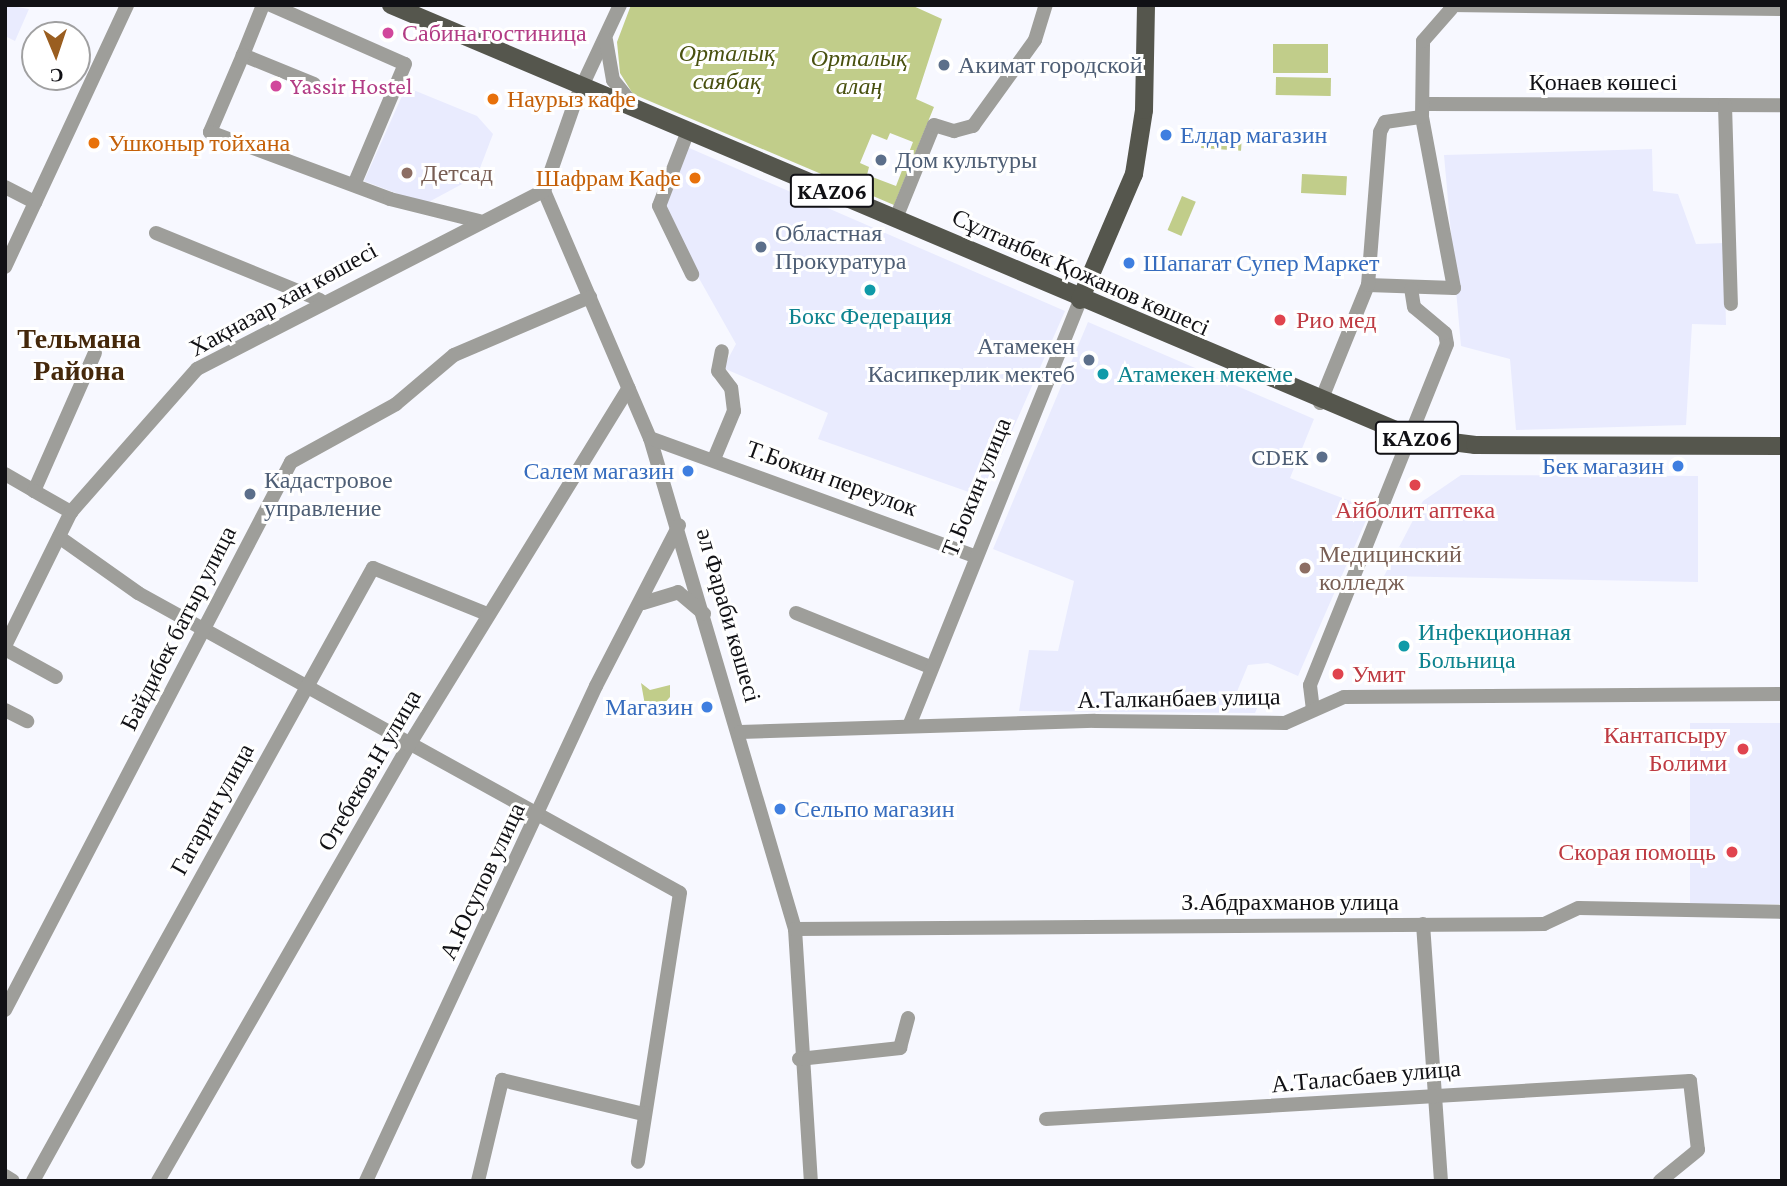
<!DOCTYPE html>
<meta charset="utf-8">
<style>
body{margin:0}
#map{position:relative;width:1787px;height:1186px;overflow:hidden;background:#f7f8ff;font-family:"Crimson Pro",serif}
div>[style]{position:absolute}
.built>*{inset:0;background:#e9ebfe;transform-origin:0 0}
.green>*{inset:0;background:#c1cd8a;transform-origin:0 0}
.minor>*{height:14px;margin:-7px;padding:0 7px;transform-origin:7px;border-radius:7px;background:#9e9e9a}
.major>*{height:18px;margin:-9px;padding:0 9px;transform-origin:9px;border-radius:9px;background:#55564d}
.dots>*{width:19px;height:19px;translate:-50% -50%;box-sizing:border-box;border:4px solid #fff;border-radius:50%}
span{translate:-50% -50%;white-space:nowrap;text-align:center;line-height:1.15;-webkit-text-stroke:6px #fff;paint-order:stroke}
.shield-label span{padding:2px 5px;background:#fff;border:2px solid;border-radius:5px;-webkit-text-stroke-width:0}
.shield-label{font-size:23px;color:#111115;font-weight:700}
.hotel-label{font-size:24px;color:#b23c85}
.left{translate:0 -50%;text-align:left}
.park-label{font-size:24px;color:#495110;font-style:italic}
.service-label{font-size:24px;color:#4e5e75}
.right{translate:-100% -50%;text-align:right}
.street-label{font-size:24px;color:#111115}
.food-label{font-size:24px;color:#c56008}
.shop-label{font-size:24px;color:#366cbe}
.education-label{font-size:24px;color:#785e54}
.culture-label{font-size:24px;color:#0d838f}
.health-label{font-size:24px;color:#be3a42}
.quarter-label{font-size:28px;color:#45280b;font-weight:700}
.frame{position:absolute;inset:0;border:7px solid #111115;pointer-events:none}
.north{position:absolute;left:21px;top:21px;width:70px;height:70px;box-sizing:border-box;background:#fff;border:2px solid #a0a0a1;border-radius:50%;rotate:178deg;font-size:19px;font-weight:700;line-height:28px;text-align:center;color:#111115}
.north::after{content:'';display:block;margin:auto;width:24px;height:32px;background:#9a5e20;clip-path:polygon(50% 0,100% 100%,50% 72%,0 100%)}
</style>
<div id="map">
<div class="built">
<i style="clip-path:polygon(5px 5px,29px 9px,15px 41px,5px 36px)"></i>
<i style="clip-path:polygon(406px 87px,477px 116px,493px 134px,477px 176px,425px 204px,364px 181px)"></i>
<i style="clip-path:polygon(687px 147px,1065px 311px,983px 497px,818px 439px,828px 413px,723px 368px,736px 344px,669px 225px,663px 202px)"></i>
<i style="clip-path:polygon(1652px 149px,1653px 191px,1678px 194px,1696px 244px,1724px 243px,1726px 325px,1692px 324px,1686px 425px,1516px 430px,1510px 359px,1461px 346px,1444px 155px)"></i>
<i style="clip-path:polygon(1088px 322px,1314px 419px,1290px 478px,1371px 509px,1298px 676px,1268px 663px,1248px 665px,1236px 694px,1258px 706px,1255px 713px,1019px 711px,1029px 650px,1058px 651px,1074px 581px,993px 549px)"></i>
<i style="clip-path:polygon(1461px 475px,1698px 476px,1698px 582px,1384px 576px,1423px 501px)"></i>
<i style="left:1782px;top:723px;width:181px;height:92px;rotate:90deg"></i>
</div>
<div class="green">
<i style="clip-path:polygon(evenodd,631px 5px,911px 5px,942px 19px,916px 99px,934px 107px,894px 205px,633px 94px,620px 73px,617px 42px,631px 5px,890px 133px,913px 142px,896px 186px,867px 175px,869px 167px,860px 163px,872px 134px,887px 140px,890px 133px)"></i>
<i style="left:1273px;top:44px;width:55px;height:29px"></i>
<i style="left:1276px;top:77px;width:55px;height:18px;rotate:1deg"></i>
<i style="left:1202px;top:135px;width:40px;height:13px;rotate:4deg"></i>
<i style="left:1302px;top:174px;width:45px;height:19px;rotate:3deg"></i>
<i style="left:1182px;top:196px;width:15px;height:37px;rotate:23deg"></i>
<i style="clip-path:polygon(641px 683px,650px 690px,670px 685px,670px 697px,662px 706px,645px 705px)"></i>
</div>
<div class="minor">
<i style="left:271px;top:5px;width:146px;rotate:23.8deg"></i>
<i style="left:405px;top:64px;width:131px;rotate:112.9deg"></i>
<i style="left:620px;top:5px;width:104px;rotate:115.1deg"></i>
<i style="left:576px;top:99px;width:97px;rotate:109.2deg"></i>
<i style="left:544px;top:191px;width:269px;rotate:66.8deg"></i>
<i style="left:650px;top:438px;width:512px;rotate:73.55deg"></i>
<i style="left:795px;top:929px;width:253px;rotate:86.4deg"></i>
<i style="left:1450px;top:5px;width:332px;rotate:0.7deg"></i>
<i style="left:606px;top:40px;width:41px;rotate:80.1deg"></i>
<i style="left:613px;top:80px;width:33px;rotate:51deg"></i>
<i style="left:243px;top:55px;width:54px;rotate:-68.2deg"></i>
<i style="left:314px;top:84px;width:77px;rotate:-157.8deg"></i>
<i style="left:243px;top:55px;width:84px;rotate:113.2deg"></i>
<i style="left:210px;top:132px;width:192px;rotate:20.4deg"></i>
<i style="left:390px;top:199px;width:92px;rotate:13.9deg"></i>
<i style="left:1425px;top:104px;width:357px;rotate:0.2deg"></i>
<i style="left:1725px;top:105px;width:199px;rotate:88.3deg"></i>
<i style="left:688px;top:131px;width:80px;rotate:111.1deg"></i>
<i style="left:659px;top:206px;width:76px;rotate:64.1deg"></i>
<i style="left:5px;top:187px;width:34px;rotate:27deg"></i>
<i style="left:896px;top:218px;width:100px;rotate:-67.8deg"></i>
<i style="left:934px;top:125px;width:21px;rotate:17deg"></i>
<i style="left:954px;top:131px;width:20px;rotate:-15deg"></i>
<i style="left:973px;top:126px;width:106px;rotate:-54.2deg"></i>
<i style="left:1035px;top:40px;width:37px;rotate:-73deg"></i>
<i style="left:156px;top:233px;width:177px;rotate:22.2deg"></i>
<i style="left:5px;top:267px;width:289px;rotate:-65deg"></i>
<i style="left:1368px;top:285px;width:86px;rotate:2deg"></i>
<i style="left:1454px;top:288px;width:174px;rotate:-100.6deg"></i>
<i style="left:1320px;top:403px;width:127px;rotate:-67.9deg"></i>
<i style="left:1368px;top:285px;width:153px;rotate:-85.5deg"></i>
<i style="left:1380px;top:132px;width:11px;rotate:-63deg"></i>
<i style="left:1385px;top:122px;width:37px;rotate:-8deg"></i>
<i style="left:1422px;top:117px;width:76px;rotate:-89.2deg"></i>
<i style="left:1423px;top:41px;width:43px;rotate:-48.8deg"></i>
<i style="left:650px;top:438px;width:345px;rotate:20deg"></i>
<i style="left:714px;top:459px;width:52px;rotate:-67.4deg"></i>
<i style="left:734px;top:411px;width:23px;rotate:-97deg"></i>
<i style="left:731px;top:388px;width:21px;rotate:-127deg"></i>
<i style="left:718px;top:371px;width:20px;rotate:-79deg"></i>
<i style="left:5px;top:474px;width:34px;rotate:30deg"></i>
<i style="left:34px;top:491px;width:151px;rotate:-66.2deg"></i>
<i style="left:34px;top:491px;width:43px;rotate:29.6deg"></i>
<i style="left:59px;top:537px;width:97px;rotate:35.3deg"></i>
<i style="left:138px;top:593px;width:619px;rotate:28.96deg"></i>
<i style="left:680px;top:893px;width:272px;rotate:98.9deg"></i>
<i style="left:643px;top:603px;width:37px;rotate:-17deg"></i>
<i style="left:678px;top:592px;width:34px;rotate:40deg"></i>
<i style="left:796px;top:613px;width:142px;rotate:21.9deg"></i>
<i style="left:5px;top:646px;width:149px;rotate:-63.8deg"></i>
<i style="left:71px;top:512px;width:191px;rotate:-48.6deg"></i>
<i style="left:197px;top:369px;width:390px;rotate:-27.2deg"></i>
<i style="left:5px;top:649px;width:58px;rotate:28.8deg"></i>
<i style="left:5px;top:710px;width:25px;rotate:27deg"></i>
<i style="left:1313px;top:710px;width:25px;rotate:-97deg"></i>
<i style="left:1310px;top:685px;width:367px;rotate:-68.1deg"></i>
<i style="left:1447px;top:344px;width:11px;rotate:-100deg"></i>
<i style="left:1445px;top:333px;width:40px;rotate:-140deg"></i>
<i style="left:1414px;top:307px;width:18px;rotate:-99deg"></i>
<i style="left:909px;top:726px;width:459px;rotate:-68.1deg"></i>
<i style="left:740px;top:732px;width:355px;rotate:-1.8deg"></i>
<i style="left:1095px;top:721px;width:190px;rotate:0.6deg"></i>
<i style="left:1285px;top:723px;width:64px;rotate:-23.8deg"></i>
<i style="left:1344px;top:697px;width:438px;rotate:-0.4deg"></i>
<i style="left:1423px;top:924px;width:258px;rotate:86deg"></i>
<i style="left:795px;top:929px;width:749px;rotate:-0.38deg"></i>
<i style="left:1544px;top:924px;width:38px;rotate:-25deg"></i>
<i style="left:1579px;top:908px;width:203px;rotate:1.1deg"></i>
<i style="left:5px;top:1010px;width:618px;rotate:-62.44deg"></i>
<i style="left:291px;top:462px;width:120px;rotate:-28.9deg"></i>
<i style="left:396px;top:404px;width:76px;rotate:-40.2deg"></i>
<i style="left:454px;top:355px;width:148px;rotate:-23.1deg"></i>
<i style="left:799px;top:1059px;width:102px;rotate:-6.2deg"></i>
<i style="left:900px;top:1048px;width:31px;rotate:-75deg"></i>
<i style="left:1046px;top:1119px;width:645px;rotate:-3.38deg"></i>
<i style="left:1690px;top:1081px;width:69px;rotate:83.4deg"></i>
<i style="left:1698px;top:1150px;width:49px;rotate:140.8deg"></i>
<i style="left:5px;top:1176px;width:9px;rotate:32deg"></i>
<i style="left:33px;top:1181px;width:701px;rotate:-60.99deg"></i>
<i style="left:373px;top:568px;width:123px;rotate:22deg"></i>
<i style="left:158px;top:1181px;width:503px;rotate:-60.07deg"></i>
<i style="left:409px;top:745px;width:419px;rotate:-58.4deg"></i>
<i style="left:366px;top:1181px;width:546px;rotate:-65.08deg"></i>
<i style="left:596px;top:686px;width:181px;rotate:-62.7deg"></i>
<i style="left:478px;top:1181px;width:104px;rotate:-76.6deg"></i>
<i style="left:502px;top:1080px;width:146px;rotate:13.5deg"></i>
</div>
<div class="major">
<i style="left:391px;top:5px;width:1109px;rotate:22.93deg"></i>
<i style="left:1412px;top:437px;width:64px;rotate:7.2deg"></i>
<i style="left:1475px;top:445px;width:307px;rotate:0.2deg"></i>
<i style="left:1080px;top:300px;width:137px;rotate:-66.8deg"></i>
<i style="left:1134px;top:174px;width:65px;rotate:-81.1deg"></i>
<i style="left:1144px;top:110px;width:105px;rotate:-88.9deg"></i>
</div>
<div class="dots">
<i style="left:388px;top:33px;background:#d1479c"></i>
<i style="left:944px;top:65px;background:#5c6f8a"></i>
<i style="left:276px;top:86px;background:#d1479c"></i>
<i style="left:493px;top:99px;background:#e8710a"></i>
<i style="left:1166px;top:135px;background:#3f7fe0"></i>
<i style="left:94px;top:143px;background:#e8710a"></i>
<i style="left:881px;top:160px;background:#5c6f8a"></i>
<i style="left:407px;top:173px;background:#8d6e63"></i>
<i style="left:695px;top:178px;background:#e8710a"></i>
<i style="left:761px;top:247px;background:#5c6f8a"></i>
<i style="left:1129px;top:263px;background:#3f7fe0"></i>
<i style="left:870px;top:290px;background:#0f9aa8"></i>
<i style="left:1280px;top:320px;background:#e0444e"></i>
<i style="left:1089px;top:360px;background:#5c6f8a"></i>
<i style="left:1103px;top:374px;background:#0f9aa8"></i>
<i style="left:1322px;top:457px;background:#5c6f8a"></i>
<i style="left:1678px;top:466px;background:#3f7fe0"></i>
<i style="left:688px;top:471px;background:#3f7fe0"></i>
<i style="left:1415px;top:485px;background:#e0444e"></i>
<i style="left:250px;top:494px;background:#5c6f8a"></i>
<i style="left:1305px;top:568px;background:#8d6e63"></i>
<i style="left:1404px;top:646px;background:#0f9aa8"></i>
<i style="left:1338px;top:674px;background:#e0444e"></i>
<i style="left:707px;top:707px;background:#3f7fe0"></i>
<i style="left:1743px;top:749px;background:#e0444e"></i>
<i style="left:780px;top:809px;background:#3f7fe0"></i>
<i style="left:1732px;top:852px;background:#e0444e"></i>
</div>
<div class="shield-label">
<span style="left:832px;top:191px">KАZ06</span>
<span style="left:1417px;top:438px">KАZ06</span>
</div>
<div class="hotel-label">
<span class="left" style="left:402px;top:33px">Сабина гостиница</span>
<span class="left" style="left:290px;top:86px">Yassir Hostel</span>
</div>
<div class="park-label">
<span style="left:727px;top:67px">Орталық<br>саябақ</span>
<span style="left:859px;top:72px">Орталық<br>алаң</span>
</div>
<div class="service-label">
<span class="left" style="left:958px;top:65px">Акимат городской</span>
<span class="left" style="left:895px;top:160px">Дом культуры</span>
<span class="left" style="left:775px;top:247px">Областная<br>Прокуратура</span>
<span class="right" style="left:1075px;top:360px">Атамекен<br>Касипкерлик мектеб</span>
<span class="right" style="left:1308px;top:457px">CDEK</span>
<span class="left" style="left:264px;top:494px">Кадастровое<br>управление</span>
</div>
<div class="street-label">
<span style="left:1603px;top:82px">Қонаев көшесі</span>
<span style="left:1081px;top:272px;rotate:24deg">Сұлтанбек Қожанов көшесі</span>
<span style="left:283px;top:299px;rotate:-29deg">Хақназар хан көшесі</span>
<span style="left:832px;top:478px;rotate:20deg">Т.Бокин переулок</span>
<span style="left:976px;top:487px;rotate:-68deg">Т.Бокин улица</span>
<span style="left:729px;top:615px;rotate:74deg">әл Фараби көшесі</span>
<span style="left:178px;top:628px;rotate:-63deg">Байдибек батыр улица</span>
<span style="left:1179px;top:698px;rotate:-1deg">А.Талканбаев улица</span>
<span style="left:369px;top:770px;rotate:-60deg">Отебеков.Н улица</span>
<span style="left:212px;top:809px;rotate:-61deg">Гагарин улица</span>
<span style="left:482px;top:881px;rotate:-65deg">А.Юсупов улица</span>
<span style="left:1290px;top:902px">З.Абдрахманов улица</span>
<span style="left:1366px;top:1076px;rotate:-5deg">А.Таласбаев улица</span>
</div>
<div class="food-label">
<span class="left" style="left:507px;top:99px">Наурыз кафе</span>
<span class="left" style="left:108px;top:143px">Ушконыр тойхана</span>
<span class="right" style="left:681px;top:178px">Шафрам Кафе</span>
</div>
<div class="shop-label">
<span class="left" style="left:1180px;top:135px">Елдар магазин</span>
<span class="left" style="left:1143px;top:263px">Шапагат Супер Маркет</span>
<span class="right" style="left:1664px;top:466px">Бек магазин</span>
<span class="right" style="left:674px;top:471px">Салем магазин</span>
<span class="right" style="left:693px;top:707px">Магазин</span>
<span class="left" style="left:794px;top:809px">Сельпо магазин</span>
</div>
<div class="education-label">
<span class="left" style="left:421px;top:173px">Детсад</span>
<span class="left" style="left:1319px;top:568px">Медицинский<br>колледж</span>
</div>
<div class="culture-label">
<span style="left:870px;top:316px">Бокс Федерация</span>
<span class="left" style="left:1117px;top:374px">Атамекен мекеме</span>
<span class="left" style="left:1418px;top:646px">Инфекционная<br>Больница</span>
</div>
<div class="health-label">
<span class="left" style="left:1296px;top:320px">Рио мед</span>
<span style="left:1415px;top:510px">Айболит аптека</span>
<span class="left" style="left:1352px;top:674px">Умит</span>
<span class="right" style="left:1727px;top:749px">Кантапсыру<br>Болими</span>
<span class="right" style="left:1716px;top:852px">Скорая помощь</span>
</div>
<div class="quarter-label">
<span style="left:79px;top:355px">Тельмана<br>Района</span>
</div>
<div class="frame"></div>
<div class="north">С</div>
</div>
